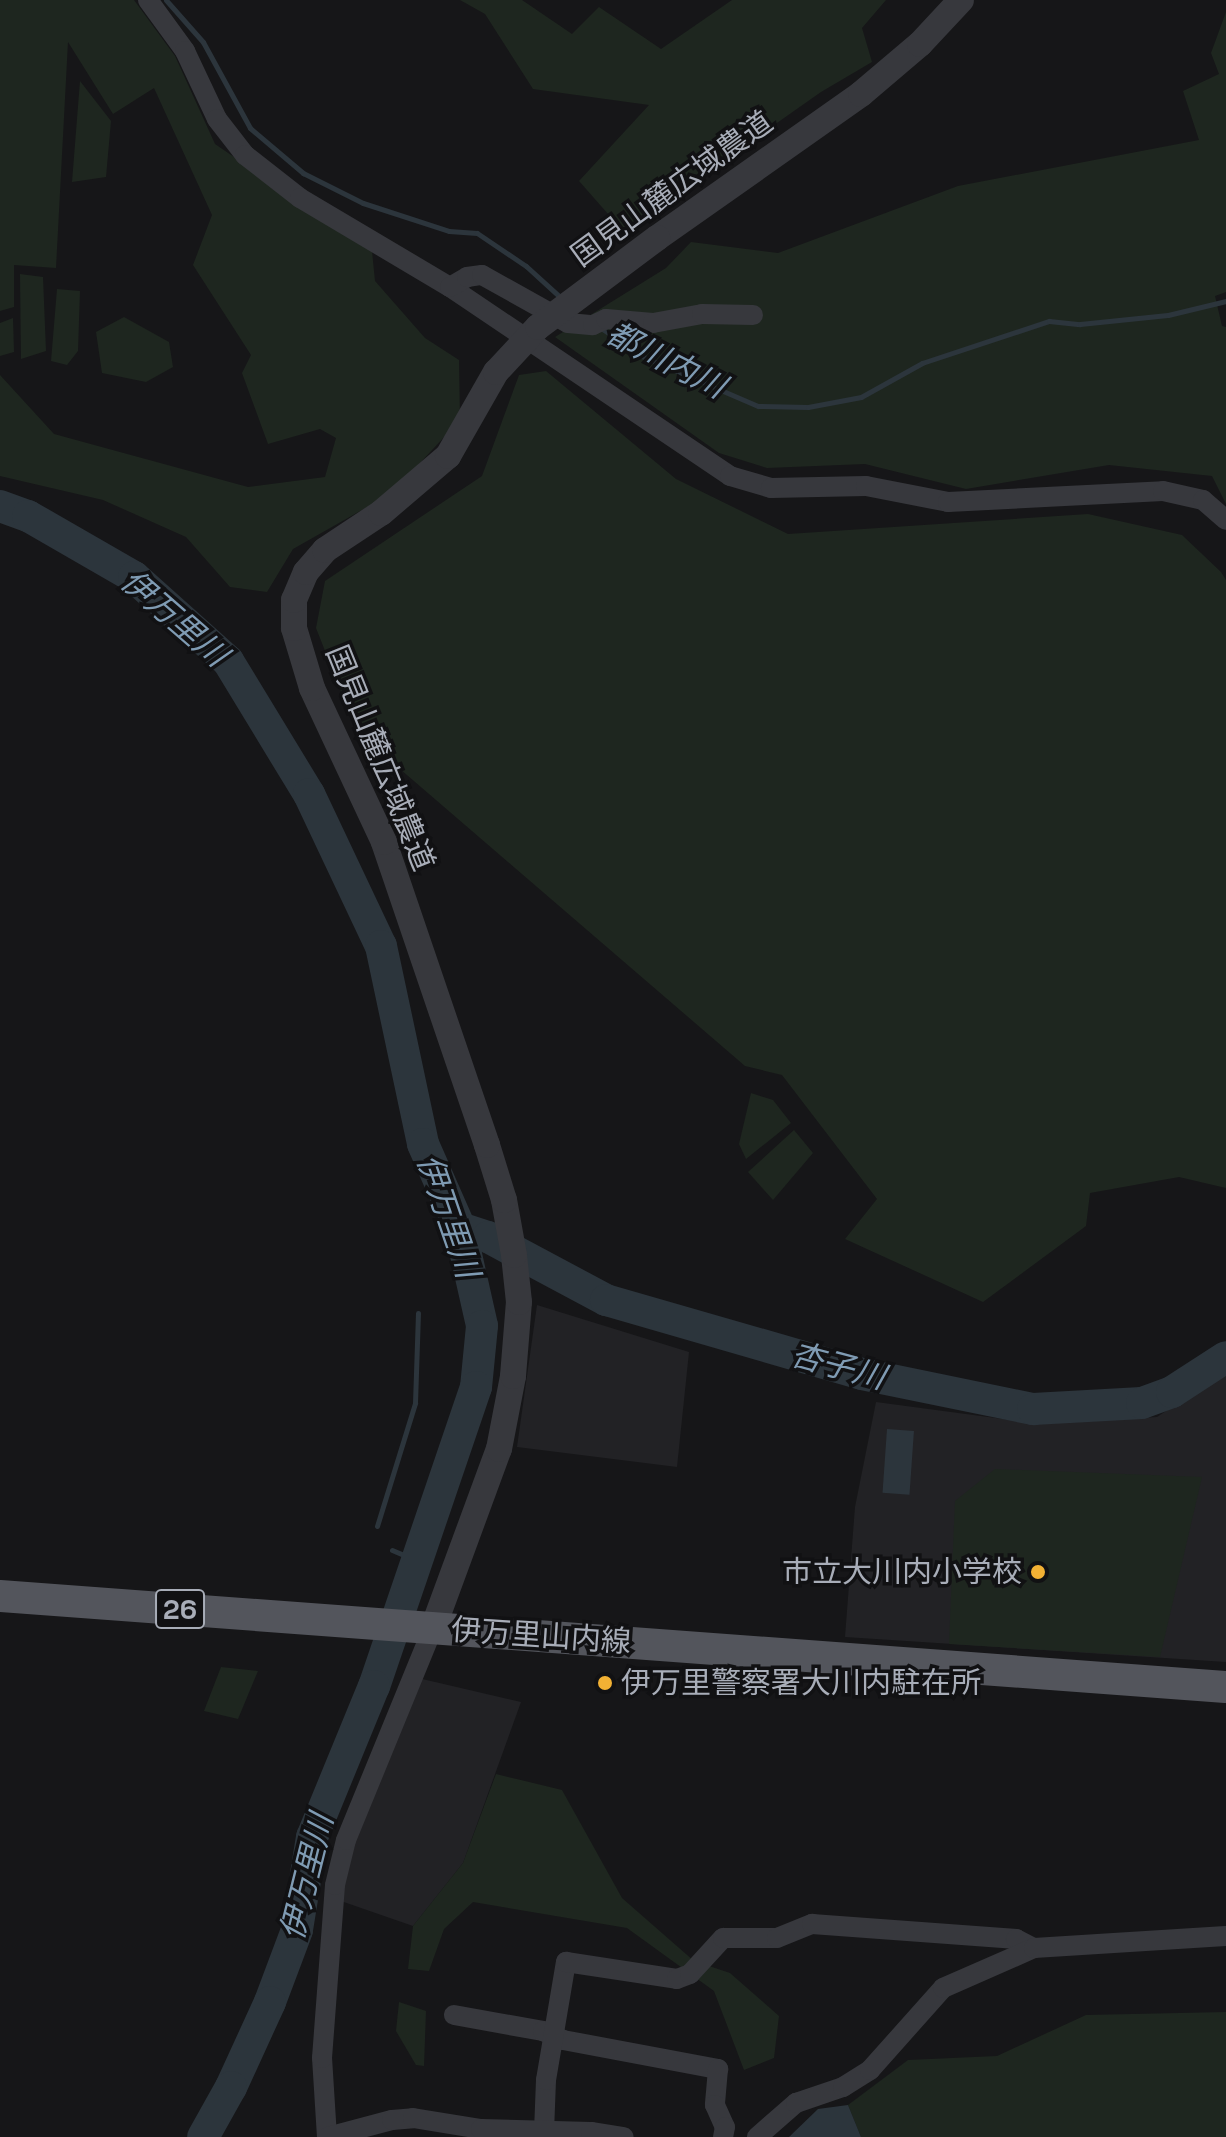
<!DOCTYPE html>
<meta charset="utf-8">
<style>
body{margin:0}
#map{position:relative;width:1226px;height:2137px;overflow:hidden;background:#161618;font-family:"Space Grotesk","Noto Sans JP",sans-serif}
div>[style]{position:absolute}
.built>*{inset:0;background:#222225}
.green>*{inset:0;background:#1e261f}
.water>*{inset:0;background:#2c353c;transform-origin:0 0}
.stream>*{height:5px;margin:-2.5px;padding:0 2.5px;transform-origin:2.5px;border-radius:2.5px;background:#2c353c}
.river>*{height:32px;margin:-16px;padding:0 16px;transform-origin:16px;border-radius:16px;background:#2c353c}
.minor>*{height:20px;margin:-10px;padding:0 10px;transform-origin:10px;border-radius:10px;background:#37383d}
.tertiary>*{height:26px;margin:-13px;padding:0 13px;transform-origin:13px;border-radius:13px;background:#37383d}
.primary>*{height:32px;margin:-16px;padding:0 16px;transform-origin:16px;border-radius:16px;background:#53555c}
.tertiary-bridge>*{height:26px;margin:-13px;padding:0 13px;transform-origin:13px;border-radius:13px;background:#37383d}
.dots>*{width:22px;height:22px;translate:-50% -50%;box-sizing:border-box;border:4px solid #111113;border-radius:50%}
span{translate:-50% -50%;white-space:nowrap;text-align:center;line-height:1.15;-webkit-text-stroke:7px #111113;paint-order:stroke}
.shield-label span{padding:2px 6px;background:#111113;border:2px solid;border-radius:6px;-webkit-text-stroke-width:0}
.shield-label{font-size:28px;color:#a8adb8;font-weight:700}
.street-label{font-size:30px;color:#a8adb8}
.poi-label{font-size:30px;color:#a8adb8}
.right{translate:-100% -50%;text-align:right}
.left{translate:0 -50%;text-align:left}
.water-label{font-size:32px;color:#7f9bb3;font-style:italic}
</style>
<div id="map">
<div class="built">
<i style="clip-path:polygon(537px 1305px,689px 1352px,677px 1467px,517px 1447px)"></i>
<i style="clip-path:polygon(1226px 1371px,1226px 1662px,845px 1637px,855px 1507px,876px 1402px,1041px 1424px,1157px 1417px)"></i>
<i style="clip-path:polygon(418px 1678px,521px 1702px,463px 1863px,413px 1926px,338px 1900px,351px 1842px)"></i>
</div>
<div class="green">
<i style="clip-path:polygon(0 0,134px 0,175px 56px,215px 144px,372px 251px,375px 281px,425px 338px,459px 360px,460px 420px,392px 493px,293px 549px,267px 592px,230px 587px,186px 537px,103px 500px,0 476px,0 375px,54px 434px,248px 487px,325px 477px,336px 438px,320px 429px,268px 444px,242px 373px,251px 355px,193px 265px,212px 215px,154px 88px,113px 114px,68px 42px,56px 268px,14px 265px,14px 307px,0 311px)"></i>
<i style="clip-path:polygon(460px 0,522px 0,572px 34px,599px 7px,661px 49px,732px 0,886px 0,862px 28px,872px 62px,821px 92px,623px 231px,579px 181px,649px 105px,533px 89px,485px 14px)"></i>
<i style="clip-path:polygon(1226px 12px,1226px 292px,1215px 296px,1222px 326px,1226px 327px,1226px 504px,1212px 476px,1109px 465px,966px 489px,865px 464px,767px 468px,719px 453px,555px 337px,666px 268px,691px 242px,778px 253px,958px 186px,1199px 140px,1183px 91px,1219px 74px,1211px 53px)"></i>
<i style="clip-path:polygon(80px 81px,111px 121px,106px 177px,72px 182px)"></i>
<i style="clip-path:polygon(20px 274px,43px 277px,46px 351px,21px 359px)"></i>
<i style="clip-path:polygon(57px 289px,80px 291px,78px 351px,67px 365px,51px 361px)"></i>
<i style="clip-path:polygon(124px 317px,169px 342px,173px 367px,146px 382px,102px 373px,96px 332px)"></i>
<i style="clip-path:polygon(13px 318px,14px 352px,0 356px,0 323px)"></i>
<i style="clip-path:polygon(546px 371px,676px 479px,788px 534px,1088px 514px,1182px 535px,1221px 572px,1226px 580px,1226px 1188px,1179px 1177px,1090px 1193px,1086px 1226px,983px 1302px,845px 1239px,877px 1199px,782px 1075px,745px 1066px,357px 732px,316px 628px,325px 581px,482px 476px,519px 375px)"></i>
<i style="clip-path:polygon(751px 1093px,773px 1100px,791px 1123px,746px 1159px,739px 1144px)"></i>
<i style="clip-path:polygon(794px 1130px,813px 1153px,773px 1200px,748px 1172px)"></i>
<i style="clip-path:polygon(995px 1469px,1202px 1477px,1160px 1657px,949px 1644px,955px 1501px)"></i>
<i style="clip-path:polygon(221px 1667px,258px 1671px,238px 1719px,204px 1711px)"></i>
<i style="clip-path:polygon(496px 1774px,562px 1790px,622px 1898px,694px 1961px,730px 1973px,779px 2016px,774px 2058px,744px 2070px,714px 1991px,627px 1928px,473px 1902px,444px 1929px,429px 1971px,408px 1969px,413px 1926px,463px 1863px)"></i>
<i style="clip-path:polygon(399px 2002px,426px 2011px,424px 2066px,416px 2065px,396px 2031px)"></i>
<i style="clip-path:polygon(1226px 2012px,1226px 2137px,861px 2137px,848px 2105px,908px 2060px,997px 2056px,1086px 2015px)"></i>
</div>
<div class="water">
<i style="left:887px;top:1429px;width:27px;height:64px;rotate:4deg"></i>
<i style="clip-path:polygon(848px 2105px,861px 2137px,789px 2137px,818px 2109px)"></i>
</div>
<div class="stream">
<i style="left:166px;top:0;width:56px;rotate:48.6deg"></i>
<i style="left:203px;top:42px;width:98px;rotate:61.3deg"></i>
<i style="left:250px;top:128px;width:70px;rotate:40.3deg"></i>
<i style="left:303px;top:173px;width:67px;rotate:26.6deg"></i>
<i style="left:363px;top:203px;width:90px;rotate:18deg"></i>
<i style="left:449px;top:231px;width:28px;rotate:4deg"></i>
<i style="left:477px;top:233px;width:59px;rotate:34deg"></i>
<i style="left:526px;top:266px;width:47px;rotate:42.4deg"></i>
<i style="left:601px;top:328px;width:52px;rotate:34deg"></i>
<i style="left:644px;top:357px;width:124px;rotate:23.3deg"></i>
<i style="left:758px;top:406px;width:50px;rotate:1.1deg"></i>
<i style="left:808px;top:407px;width:54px;rotate:-10.7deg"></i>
<i style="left:861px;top:397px;width:70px;rotate:-29.1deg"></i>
<i style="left:922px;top:363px;width:134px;rotate:-18.3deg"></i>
<i style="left:1049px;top:321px;width:31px;rotate:6deg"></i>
<i style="left:1080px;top:324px;width:88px;rotate:-5.8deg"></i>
<i style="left:1168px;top:315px;width:60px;rotate:-13.6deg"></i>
<i style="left:377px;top:1526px;width:129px;rotate:-72.8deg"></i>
<i style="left:415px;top:1403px;width:90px;rotate:-88.1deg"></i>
<i style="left:392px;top:1550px;width:26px;rotate:23deg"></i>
</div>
<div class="river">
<i style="left:0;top:506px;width:30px;rotate:20deg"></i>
<i style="left:28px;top:516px;width:122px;rotate:29.9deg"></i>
<i style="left:134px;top:577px;width:126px;rotate:41.8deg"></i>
<i style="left:228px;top:661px;width:156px;rotate:58.7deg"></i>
<i style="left:309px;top:794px;width:168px;rotate:64.7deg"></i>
<i style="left:381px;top:946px;width:202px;rotate:78deg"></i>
<i style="left:423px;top:1144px;width:92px;rotate:66.2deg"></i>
<i style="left:460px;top:1228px;width:100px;rotate:77.3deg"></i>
<i style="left:482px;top:1326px;width:61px;rotate:95.6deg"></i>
<i style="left:476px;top:1387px;width:316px;rotate:108.8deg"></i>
<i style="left:374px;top:1686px;width:163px;rotate:112.3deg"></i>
<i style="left:312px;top:1837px;width:94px;rotate:99.2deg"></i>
<i style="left:297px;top:1930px;width:77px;rotate:110.6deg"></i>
<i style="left:270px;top:2002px;width:94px;rotate:114.6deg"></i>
<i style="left:231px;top:2087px;width:57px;rotate:119.2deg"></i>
<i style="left:460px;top:1228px;width:29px;rotate:18deg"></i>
<i style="left:488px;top:1237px;width:134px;rotate:28.1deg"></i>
<i style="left:606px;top:1300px;width:266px;rotate:16.1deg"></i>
<i style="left:862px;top:1374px;width:175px;rotate:11.6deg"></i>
<i style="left:1033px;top:1409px;width:109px;rotate:-3.2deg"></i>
<i style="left:1142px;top:1403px;width:32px;rotate:-20deg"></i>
<i style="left:1172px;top:1392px;width:64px;rotate:-32.9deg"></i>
</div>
<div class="minor">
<i style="left:148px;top:0;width:63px;rotate:54deg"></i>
<i style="left:185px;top:51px;width:75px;rotate:64.8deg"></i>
<i style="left:217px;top:119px;width:46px;rotate:52.1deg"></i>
<i style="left:245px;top:155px;width:70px;rotate:38deg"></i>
<i style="left:300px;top:198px;width:174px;rotate:30.7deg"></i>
<i style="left:450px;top:287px;width:338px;rotate:34deg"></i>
<i style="left:730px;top:476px;width:43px;rotate:16.3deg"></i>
<i style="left:771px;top:488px;width:95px;rotate:-1.2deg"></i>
<i style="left:866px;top:486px;width:84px;rotate:11deg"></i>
<i style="left:948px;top:502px;width:215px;rotate:-2.9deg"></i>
<i style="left:1163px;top:491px;width:41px;rotate:12.7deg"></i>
<i style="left:1203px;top:500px;width:30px;rotate:41deg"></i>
<i style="left:450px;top:287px;width:20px;rotate:-30deg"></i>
<i style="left:467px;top:277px;width:15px;rotate:-8deg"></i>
<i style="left:482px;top:275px;width:98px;rotate:29.2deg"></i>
<i style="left:568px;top:323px;width:25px;rotate:5deg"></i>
<i style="left:593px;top:325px;width:14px;rotate:-25deg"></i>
<i style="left:606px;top:319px;width:47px;rotate:4.9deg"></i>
<i style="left:653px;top:323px;width:50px;rotate:-10.4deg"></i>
<i style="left:702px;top:314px;width:51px;rotate:1.1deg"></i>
<i style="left:454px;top:2015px;width:90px;rotate:10.2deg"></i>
<i style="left:543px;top:2031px;width:22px;rotate:24deg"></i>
<i style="left:563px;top:2040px;width:158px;rotate:10.6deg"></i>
<i style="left:718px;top:2069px;width:36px;rotate:95deg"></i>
<i style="left:715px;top:2105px;width:24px;rotate:66deg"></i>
<i style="left:725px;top:2127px;width:10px;rotate:101deg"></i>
<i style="left:544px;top:2132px;width:52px;rotate:-87.8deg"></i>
<i style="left:546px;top:2080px;width:120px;rotate:-80.4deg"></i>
<i style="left:566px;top:1962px;width:112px;rotate:8.7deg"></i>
<i style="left:677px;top:1979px;width:14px;rotate:-21deg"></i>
<i style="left:690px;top:1974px;width:49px;rotate:-47.5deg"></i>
<i style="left:723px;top:1938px;width:54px"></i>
<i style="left:777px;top:1938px;width:38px;rotate:-22deg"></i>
<i style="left:812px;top:1924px;width:205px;rotate:4.2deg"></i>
<i style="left:1016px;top:1939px;width:20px;rotate:27deg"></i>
<i style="left:327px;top:2137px;width:79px;rotate:-93.6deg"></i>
<i style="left:322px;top:2058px;width:173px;rotate:-85.7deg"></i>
<i style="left:335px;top:1885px;width:46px;rotate:-76.3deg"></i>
<i style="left:346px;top:1840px;width:229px;rotate:-67.7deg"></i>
<i style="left:328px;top:2137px;width:66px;rotate:-14.9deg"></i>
<i style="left:392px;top:2120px;width:21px;rotate:-5deg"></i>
<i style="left:413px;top:2118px;width:69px;rotate:9.2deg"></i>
<i style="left:481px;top:2129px;width:110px;rotate:1.6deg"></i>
<i style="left:591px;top:2132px;width:33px;rotate:9deg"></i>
<i style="left:757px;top:2137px;width:52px;rotate:-41.1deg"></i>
<i style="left:796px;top:2103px;width:50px;rotate:-18.8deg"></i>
<i style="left:843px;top:2087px;width:32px;rotate:-32deg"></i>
<i style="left:870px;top:2070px;width:110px;rotate:-48.3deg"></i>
<i style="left:943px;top:1988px;width:99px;rotate:-23.7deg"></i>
<i style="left:1034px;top:1948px;width:192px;rotate:-3.6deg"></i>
</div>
<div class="tertiary">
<i style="left:657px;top:238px;width:250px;rotate:-35.2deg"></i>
<i style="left:861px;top:94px;width:77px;rotate:-40.3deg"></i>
<i style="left:920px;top:44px;width:60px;rotate:-47deg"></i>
<i style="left:433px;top:1628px;width:191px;rotate:-69.8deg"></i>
<i style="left:499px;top:1449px;width:74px;rotate:-79.1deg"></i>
<i style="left:513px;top:1376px;width:74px;rotate:-85.4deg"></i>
<i style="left:519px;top:1302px;width:47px;rotate:-96.1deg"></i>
<i style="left:514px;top:1255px;width:56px;rotate:-100.3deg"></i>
<i style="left:504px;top:1200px;width:58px;rotate:-107.2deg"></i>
<i style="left:487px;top:1145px;width:320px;rotate:-108.8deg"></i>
<i style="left:384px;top:842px;width:170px;rotate:-115.1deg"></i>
<i style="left:312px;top:688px;width:63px;rotate:-106.7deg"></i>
<i style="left:294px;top:628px;width:28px;rotate:-90deg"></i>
<i style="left:294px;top:600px;width:30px;rotate:-67deg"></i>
<i style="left:306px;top:572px;width:29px;rotate:-49deg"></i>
<i style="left:325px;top:550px;width:67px;rotate:-33.5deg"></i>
<i style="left:381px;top:513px;width:88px;rotate:-40.4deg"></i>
<i style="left:448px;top:456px;width:97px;rotate:-60.3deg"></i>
<i style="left:496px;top:372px;width:62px;rotate:-47deg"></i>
</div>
<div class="primary">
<i style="left:0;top:1596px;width:1229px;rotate:4.25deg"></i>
</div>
<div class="tertiary-bridge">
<i style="left:538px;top:327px;width:149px;rotate:-36.8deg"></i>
</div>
<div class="dots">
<i style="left:1038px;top:1572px;background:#f2b134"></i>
<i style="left:605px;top:1683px;background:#f2b134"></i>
</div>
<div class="shield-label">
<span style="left:180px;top:1609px">26</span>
</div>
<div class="street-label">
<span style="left:672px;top:189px;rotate:-36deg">国見山麓広域農道</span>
<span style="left:380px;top:758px;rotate:68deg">国見山麓広域農道</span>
<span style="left:541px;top:1636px;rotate:4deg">伊万里山内線</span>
</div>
<div class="poi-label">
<span class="right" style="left:1022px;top:1572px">市立大川内小学校</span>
<span class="left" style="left:621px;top:1683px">伊万里警察署大川内駐在所</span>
</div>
<div class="water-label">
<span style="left:666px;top:360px;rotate:27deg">都川内川</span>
<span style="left:174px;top:618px;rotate:41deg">伊万里川</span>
<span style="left:448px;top:1216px;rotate:71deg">伊万里川</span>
<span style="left:838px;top:1366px;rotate:15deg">杏子川</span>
<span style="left:307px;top:1877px;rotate:-76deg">伊万里川</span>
</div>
</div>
